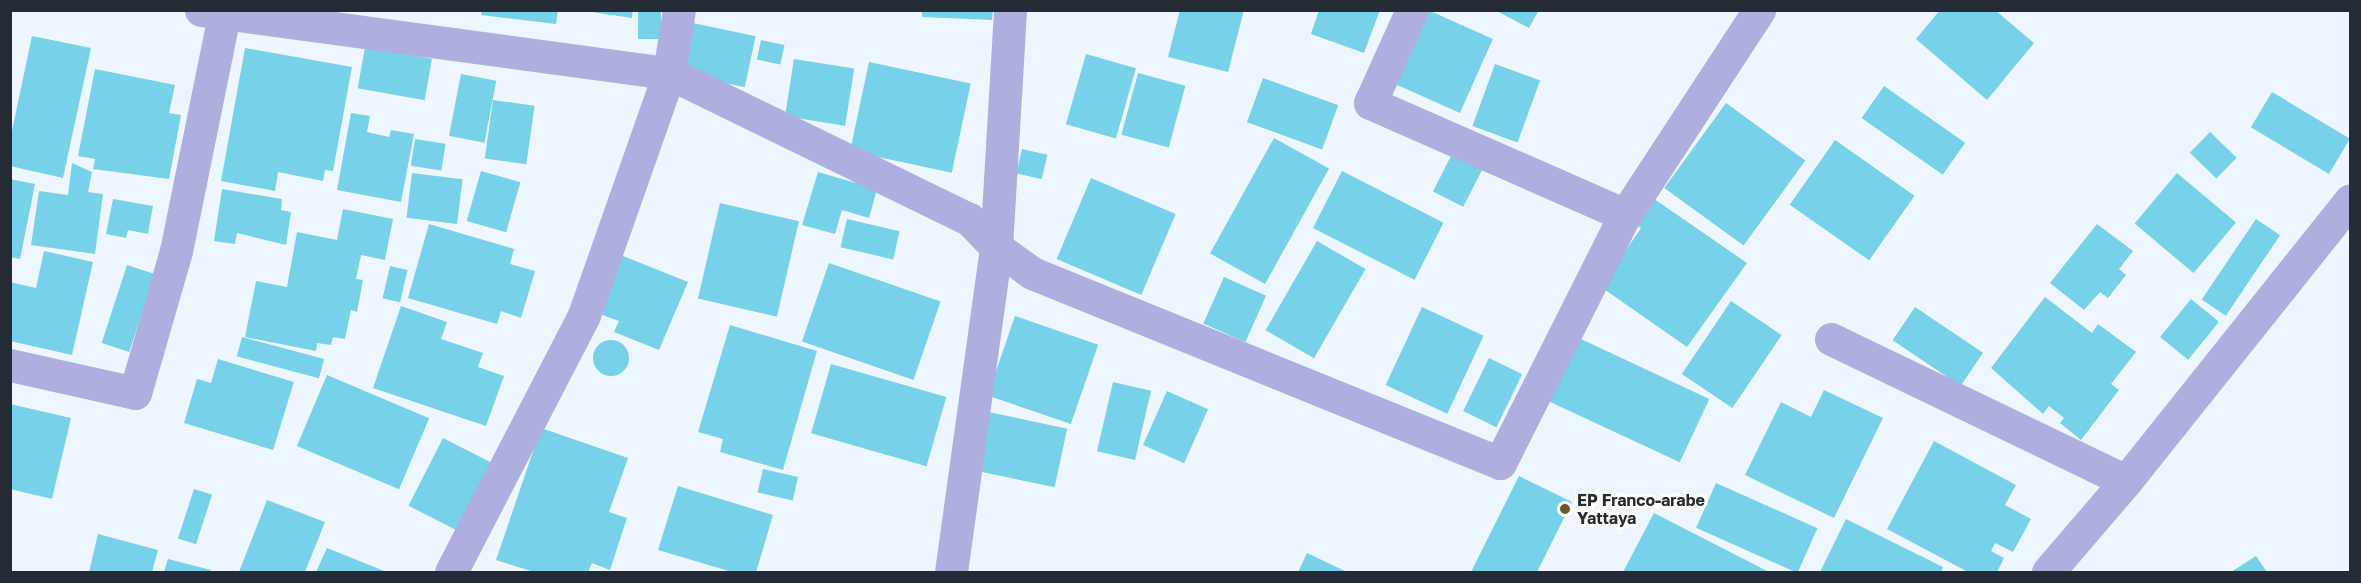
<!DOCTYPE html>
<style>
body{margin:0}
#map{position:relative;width:2361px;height:583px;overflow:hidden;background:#edf5fe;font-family:"Golos Text",sans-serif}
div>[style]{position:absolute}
.building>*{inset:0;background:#77d1e9;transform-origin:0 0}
.round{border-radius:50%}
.street>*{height:33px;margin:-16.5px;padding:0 16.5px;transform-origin:16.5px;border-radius:16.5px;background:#aeafdf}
.dots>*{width:16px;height:16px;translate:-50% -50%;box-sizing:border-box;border:3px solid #fff;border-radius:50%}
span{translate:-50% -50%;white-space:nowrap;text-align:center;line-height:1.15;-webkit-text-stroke:6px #fff;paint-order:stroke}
.poi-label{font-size:16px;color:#242b34;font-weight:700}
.left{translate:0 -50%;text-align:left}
.frame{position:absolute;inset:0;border:12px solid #242b34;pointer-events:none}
</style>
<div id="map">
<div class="building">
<i style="clip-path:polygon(482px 10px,558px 10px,556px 24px,481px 15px)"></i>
<i style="clip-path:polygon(578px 10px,633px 10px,632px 18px)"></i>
<i style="left:638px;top:10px;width:23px;height:29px"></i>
<i style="clip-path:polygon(922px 10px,993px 10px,992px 20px,922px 17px)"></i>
<i style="clip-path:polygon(1180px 10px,1244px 10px,1228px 72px,1168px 57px)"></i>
<i style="clip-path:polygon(1319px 10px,1380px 10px,1364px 53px,1311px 34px)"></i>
<i style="left:1428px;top:10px;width:71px;height:81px;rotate:24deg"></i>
<i style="clip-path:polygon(1495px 10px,1539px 10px,1529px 28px)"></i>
<i style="clip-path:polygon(1940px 10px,1995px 10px,2034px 43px,1987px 100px,1916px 39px)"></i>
<i style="left:693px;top:23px;width:64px;height:52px;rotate:12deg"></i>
<i style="clip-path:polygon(32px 36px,91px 48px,63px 178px,10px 166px,10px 140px)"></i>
<i style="left:761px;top:40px;width:24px;height:20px;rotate:12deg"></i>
<i style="left:365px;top:47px;width:68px;height:42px;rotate:10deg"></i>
<i style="clip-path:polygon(245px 48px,352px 67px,333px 171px,325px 170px,323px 181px,278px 172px,275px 191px,221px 181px)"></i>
<i style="left:1086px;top:54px;width:52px;height:73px;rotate:16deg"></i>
<i style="left:794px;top:59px;width:61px;height:58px;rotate:9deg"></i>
<i style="left:869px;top:62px;width:104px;height:91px;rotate:12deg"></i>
<i style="left:1495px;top:64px;width:48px;height:66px;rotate:20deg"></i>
<i style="clip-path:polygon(95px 69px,175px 85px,169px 113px,181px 115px,169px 179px,93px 169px,95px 159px,78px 156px)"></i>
<i style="left:1138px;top:73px;width:49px;height:64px;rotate:15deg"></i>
<i style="left:461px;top:74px;width:36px;height:63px;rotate:11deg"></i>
<i style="left:1263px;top:78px;width:80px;height:47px;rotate:20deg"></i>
<i style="left:1884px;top:86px;width:99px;height:39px;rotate:35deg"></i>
<i style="left:2272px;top:92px;width:91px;height:41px;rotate:31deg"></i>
<i style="left:493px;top:100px;width:42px;height:59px;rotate:8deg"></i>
<i style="left:1726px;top:103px;width:98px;height:105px;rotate:36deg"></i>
<i style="clip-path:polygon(351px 113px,370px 116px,367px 132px,389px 137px,391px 130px,414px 134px,401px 202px,337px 190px)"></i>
<i style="left:2210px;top:132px;width:37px;height:29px;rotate:44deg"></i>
<i style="left:1274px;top:138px;width:63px;height:132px;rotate:29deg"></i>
<i style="left:415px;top:139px;width:31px;height:27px;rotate:9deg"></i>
<i style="left:1835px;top:140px;width:97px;height:79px;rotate:35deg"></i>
<i style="left:1022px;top:149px;width:26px;height:25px;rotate:13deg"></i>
<i style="left:1452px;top:154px;width:34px;height:42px;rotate:27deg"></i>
<i style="clip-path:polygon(72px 163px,92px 172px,88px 192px,103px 194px,95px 254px,31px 245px,39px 191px,68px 195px)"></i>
<i style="left:481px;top:171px;width:41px;height:52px;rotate:16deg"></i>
<i style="left:1342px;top:171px;width:114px;height:64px;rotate:27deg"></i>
<i style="clip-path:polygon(818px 172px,877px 189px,869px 218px,842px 210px,835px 234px,802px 225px)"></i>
<i style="left:412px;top:173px;width:51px;height:45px;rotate:7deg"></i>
<i style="left:2177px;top:173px;width:77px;height:66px;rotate:40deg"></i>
<i style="left:1091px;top:178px;width:92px;height:88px;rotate:23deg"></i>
<i style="clip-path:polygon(10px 179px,35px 184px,20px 259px,10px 257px)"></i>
<i style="clip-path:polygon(222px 189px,282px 199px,281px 210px,291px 212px,286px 245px,237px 233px,235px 244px,214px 241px)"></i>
<i style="clip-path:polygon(1647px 194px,1747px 263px,1687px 347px,1601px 287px,1641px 228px,1629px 220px)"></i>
<i style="clip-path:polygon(113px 199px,153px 206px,148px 234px,128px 230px,126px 238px,106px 234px)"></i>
<i style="left:720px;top:203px;width:81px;height:98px;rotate:13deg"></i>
<i style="clip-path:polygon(343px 209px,393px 219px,385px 260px,361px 255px,356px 279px,363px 280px,357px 312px,351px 310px,345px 339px,333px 337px,331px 345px,317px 343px,316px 351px,245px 337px,256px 281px,287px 287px,297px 232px,337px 240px)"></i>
<i style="left:847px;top:219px;width:54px;height:29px;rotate:13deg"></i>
<i style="left:2256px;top:219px;width:29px;height:97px;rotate:34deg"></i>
<i style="clip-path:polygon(429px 224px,514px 249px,510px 264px,535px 271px,521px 318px,501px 311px,497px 324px,408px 298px)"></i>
<i style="clip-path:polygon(2097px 224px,2133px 251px,2119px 269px,2126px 275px,2108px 298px,2100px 292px,2084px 310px,2050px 283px)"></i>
<i style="left:1317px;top:241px;width:56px;height:103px;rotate:30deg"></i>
<i style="clip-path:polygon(44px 251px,93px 262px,72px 355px,10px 341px,10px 282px,36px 288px)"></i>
<i style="clip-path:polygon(618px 254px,688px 282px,659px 350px,614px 332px,619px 321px,594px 312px)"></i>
<i style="left:829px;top:263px;width:118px;height:83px;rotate:19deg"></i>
<i style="left:127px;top:265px;width:29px;height:82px;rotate:18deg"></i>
<i style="left:390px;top:266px;width:18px;height:33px;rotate:13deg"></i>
<i style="left:1224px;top:277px;width:46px;height:51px;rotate:24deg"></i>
<i style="clip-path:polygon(2045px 297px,2092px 333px,2098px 324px,2136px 352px,2111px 384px,2119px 390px,2081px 440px,2060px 423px,2064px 418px,2049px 406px,2043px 414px,1991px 368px)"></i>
<i style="left:2191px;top:299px;width:36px;height:49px;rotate:39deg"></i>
<i style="left:1731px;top:301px;width:61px;height:88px;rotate:34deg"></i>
<i style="clip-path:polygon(401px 306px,447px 322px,441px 339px,483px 353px,478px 367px,504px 376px,486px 426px,373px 388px)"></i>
<i style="left:1422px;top:307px;width:68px;height:86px;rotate:25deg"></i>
<i style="left:1915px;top:307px;width:82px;height:40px;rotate:34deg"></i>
<i style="left:1015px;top:316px;width:88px;height:84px;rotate:19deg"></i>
<i style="clip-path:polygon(730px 325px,817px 351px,783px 470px,720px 452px,723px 439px,698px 432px)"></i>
<i style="left:1568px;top:333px;width:156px;height:70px;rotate:25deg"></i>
<i style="left:242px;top:337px;width:85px;height:20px;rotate:15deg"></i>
<i class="round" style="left:593px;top:340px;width:36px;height:36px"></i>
<i style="left:1489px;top:358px;width:37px;height:59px;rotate:26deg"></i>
<i style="clip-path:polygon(218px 359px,294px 382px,273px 450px,184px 423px,197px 379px,211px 383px)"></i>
<i style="left:831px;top:364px;width:120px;height:72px;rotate:16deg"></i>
<i style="left:327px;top:375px;width:111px;height:77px;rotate:23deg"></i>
<i style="left:1113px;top:382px;width:39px;height:71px;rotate:13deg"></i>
<i style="clip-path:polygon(1824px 390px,1883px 418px,1834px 518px,1745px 475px,1781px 402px,1811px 417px)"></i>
<i style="left:1167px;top:391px;width:45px;height:59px;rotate:24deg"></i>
<i style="clip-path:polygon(10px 404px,71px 418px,52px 499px,10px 489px)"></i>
<i style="left:984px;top:411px;width:85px;height:60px;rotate:12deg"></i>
<i style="clip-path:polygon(541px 428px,628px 458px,609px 512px,627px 518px,610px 570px,592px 563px,588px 572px,534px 572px,496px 560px)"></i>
<i style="left:443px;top:438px;width:54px;height:76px;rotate:27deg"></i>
<i style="clip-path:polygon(1934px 441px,2016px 485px,2005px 505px,2031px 519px,2013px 552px,1995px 543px,1991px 551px,2004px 558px,1997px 572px,1968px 572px,1887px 529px)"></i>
<i style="left:763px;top:469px;width:36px;height:24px;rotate:13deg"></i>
<i style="clip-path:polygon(1519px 476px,1572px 502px,1537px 572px,1471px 572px)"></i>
<i style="left:1716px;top:483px;width:111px;height:49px;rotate:24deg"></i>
<i style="clip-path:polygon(678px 486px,773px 515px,756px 572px,732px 572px,658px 550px)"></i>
<i style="left:194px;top:489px;width:19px;height:52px;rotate:18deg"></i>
<i style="clip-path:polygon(267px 500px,325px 522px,305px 572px,239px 572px)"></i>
<i style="clip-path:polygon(1654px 513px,1769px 572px,1623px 572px)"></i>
<i style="clip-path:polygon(1846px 519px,1943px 567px,1941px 572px,1820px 572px)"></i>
<i style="clip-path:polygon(98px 534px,158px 550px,152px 572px,89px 572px)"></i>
<i style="clip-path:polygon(327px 548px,387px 572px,316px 572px)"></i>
<i style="clip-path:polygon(1307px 553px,1347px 572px,1298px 572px)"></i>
<i style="clip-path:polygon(2256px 556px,2267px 572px,2231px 572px)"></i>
<i style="clip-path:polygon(168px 559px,211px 570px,210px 572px,164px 572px)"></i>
</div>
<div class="street">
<i style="left:201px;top:10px;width:472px;rotate:7.7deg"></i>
<i style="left:669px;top:73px;width:334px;rotate:26deg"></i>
<i style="left:969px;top:219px;width:39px;rotate:46deg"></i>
<i style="left:996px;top:247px;width:44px;rotate:35.8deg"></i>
<i style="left:1032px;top:273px;width:505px;rotate:22.1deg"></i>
<i style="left:1500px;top:463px;width:278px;rotate:-63.3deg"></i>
<i style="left:1625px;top:215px;width:245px;rotate:-56.8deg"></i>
<i style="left:1412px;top:10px;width:102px;rotate:114.3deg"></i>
<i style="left:1370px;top:103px;width:279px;rotate:23.7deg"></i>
<i style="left:1831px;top:339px;width:327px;rotate:25.7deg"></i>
<i style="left:2126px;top:481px;width:120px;rotate:130.6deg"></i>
<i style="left:10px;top:365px;width:128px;rotate:12.6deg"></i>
<i style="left:135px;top:393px;width:148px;rotate:-73.9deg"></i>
<i style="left:176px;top:251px;width:246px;rotate:-78.5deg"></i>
<i style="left:2126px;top:481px;width:359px;rotate:-51.4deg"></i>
<i style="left:451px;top:572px;width:289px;rotate:-62.6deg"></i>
<i style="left:584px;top:315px;width:256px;rotate:-70.6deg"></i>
<i style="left:669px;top:73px;width:64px;rotate:-81deg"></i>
<i style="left:951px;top:572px;width:328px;rotate:-82.1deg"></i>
<i style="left:996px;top:247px;width:237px;rotate:-86.6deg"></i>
</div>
<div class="dots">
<i style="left:1565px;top:509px;background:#6e5627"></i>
</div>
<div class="poi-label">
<span class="left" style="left:1577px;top:509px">EP Franco-arabe<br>Yattaya</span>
</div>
<div class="frame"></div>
</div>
